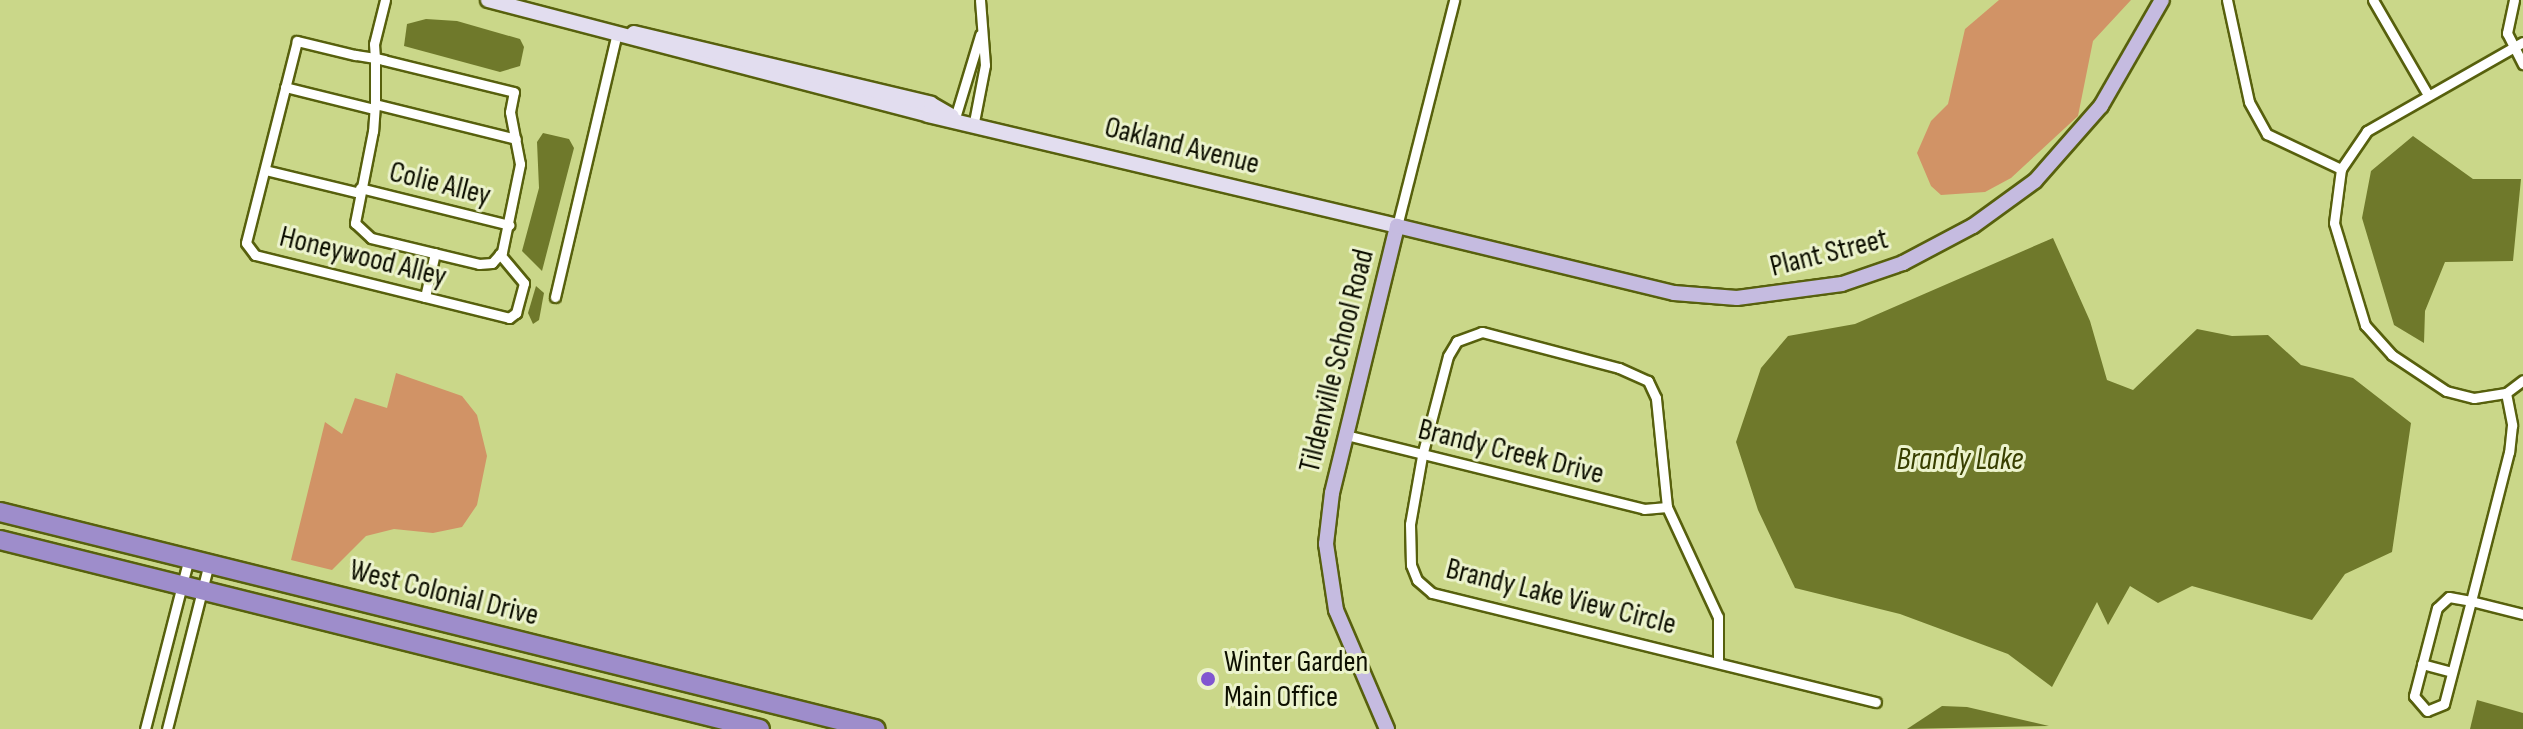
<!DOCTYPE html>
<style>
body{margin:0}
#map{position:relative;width:2523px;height:729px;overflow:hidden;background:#cad789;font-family:"Sofia Sans Condensed",sans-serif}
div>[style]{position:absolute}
.green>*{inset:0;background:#d19366}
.water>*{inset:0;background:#6f792b}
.roads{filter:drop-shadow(2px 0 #57600d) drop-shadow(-2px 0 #57600d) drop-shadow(0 2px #57600d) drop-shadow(0 -2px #57600d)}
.street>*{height:9px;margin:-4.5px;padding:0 4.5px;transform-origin:4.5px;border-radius:4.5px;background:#fff}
.secondary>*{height:14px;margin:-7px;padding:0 7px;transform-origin:7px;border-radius:7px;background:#e2ddef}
.primary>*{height:14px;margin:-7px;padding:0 7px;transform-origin:7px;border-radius:7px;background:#c5bbe0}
.highway>*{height:18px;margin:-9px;padding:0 9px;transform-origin:9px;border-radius:9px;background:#9e8dcb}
.dots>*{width:22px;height:22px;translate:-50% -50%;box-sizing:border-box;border:4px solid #ecf3cd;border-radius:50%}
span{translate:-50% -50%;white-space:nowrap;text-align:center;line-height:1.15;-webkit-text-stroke:6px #ecf3cd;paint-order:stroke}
.street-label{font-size:30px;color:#0d0f00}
.poi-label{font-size:30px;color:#0d0f00}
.left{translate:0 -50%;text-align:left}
.water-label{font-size:32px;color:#383f00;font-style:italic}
</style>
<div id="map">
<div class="green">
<i style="clip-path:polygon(1999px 0,2131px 0,2093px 41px,2078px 116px,2011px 178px,1985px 192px,1941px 195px,1931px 186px,1917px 153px,1931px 121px,1948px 104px,1965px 29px)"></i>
<i style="clip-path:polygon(396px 373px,462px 396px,477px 415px,487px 456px,477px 505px,462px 527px,433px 533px,394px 529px,366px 536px,332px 570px,291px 560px,325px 422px,342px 434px,355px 398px,387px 408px)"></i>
</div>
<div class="water">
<i style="clip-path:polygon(426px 19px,457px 21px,520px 39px,524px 47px,520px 66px,500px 72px,404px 46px,407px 24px)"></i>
<i style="clip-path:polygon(543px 133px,569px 139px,574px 148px,542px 271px,522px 251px,539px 188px,537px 142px)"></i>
<i style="clip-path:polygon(2413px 136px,2473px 179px,2521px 179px,2513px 261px,2445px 262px,2425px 311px,2424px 343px,2394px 325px,2362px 218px,2371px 171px)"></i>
<i style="clip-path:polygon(2053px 238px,2090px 321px,2107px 380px,2133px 390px,2197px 329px,2232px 336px,2268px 335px,2301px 365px,2353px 378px,2411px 423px,2392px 552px,2345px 574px,2312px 620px,2192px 586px,2158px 603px,2130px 586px,2108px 625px,2097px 602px,2052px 687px,2008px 654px,1900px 614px,1795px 588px,1758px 510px,1736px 442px,1761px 368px,1788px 336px,1855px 324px)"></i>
<i style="clip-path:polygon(536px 286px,544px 293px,539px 320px,533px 324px,528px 313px)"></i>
<i style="clip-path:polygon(2477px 700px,2523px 713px,2523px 729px,2470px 729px)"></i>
<i style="clip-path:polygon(1942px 706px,1967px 707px,2049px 726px,1907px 729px)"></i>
</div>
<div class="roads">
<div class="street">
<i style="left:385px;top:0;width:45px;rotate:104deg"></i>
<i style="left:374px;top:44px;width:14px;rotate:86deg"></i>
<i style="left:375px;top:58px;width:46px;rotate:90deg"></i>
<i style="left:375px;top:104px;width:27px;rotate:94deg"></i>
<i style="left:373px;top:131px;width:94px;rotate:101.1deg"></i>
<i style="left:355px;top:223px;width:22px;rotate:43deg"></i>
<i style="left:371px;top:238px;width:111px;rotate:13.5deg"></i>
<i style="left:479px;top:264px;width:13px;rotate:-4deg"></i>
<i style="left:492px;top:263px;width:12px;rotate:-48deg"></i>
<i style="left:500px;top:254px;width:3px;rotate:-45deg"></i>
<i style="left:502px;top:252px;width:90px;rotate:-78.4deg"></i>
<i style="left:520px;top:164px;width:53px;rotate:-100.9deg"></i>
<i style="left:510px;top:112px;width:20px;rotate:-79deg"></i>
<i style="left:514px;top:92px;width:134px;rotate:-166.2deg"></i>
<i style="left:384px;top:60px;width:9px;rotate:-167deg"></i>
<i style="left:375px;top:58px;width:20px;rotate:-171deg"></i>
<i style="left:355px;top:55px;width:60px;rotate:-166.4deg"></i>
<i style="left:297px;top:41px;width:208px;rotate:104.2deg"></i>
<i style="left:246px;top:243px;width:15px;rotate:53deg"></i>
<i style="left:255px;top:255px;width:262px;rotate:13.9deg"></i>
<i style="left:509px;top:318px;width:9px;rotate:-36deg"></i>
<i style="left:516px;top:313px;width:31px;rotate:-75deg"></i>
<i style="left:524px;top:283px;width:38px;rotate:-130deg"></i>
<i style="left:2227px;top:0;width:104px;rotate:77.8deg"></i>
<i style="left:2249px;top:102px;width:37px;rotate:61deg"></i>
<i style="left:2267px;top:134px;width:82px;rotate:25.3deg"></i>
<i style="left:2373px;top:0;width:110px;rotate:59.9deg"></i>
<i style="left:2514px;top:0;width:34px;rotate:102deg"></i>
<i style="left:2507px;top:33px;width:35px;rotate:63deg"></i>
<i style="left:2523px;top:42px;width:180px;rotate:150.3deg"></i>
<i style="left:2367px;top:131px;width:46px;rotate:124.4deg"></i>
<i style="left:2341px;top:169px;width:54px;rotate:97.4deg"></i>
<i style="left:2334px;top:223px;width:107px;rotate:73.1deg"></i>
<i style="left:2365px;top:325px;width:40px;rotate:48deg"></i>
<i style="left:2392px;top:355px;width:65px;rotate:33.7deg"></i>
<i style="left:2446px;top:391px;width:29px;rotate:14deg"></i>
<i style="left:2474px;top:398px;width:32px;rotate:-9deg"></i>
<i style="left:2506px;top:393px;width:21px;rotate:-37deg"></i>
<i style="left:285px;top:87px;width:92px;rotate:13.9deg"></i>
<i style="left:375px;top:104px;width:145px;rotate:13.9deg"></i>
<i style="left:955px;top:118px;width:87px;rotate:-73.2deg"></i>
<i style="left:974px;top:122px;width:58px;rotate:-79.1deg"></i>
<i style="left:985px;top:65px;width:65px;rotate:-94.4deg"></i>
<i style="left:265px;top:170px;width:97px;rotate:13.7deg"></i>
<i style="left:360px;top:188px;width:154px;rotate:13.9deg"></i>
<i style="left:1397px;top:226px;width:233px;rotate:-75.8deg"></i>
<i style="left:425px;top:297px;width:45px;rotate:-77.2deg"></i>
<i style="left:555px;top:297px;width:272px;rotate:-76.8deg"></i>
<i style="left:2506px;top:393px;width:33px;rotate:79deg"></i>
<i style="left:2512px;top:425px;width:27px;rotate:96deg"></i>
<i style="left:2509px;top:452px;width:154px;rotate:104.3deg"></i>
<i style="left:2471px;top:601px;width:54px;rotate:14deg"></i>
<i style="left:1346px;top:435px;width:307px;rotate:13.9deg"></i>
<i style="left:1644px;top:509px;width:23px;rotate:-5deg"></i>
<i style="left:2449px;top:597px;width:22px;rotate:10deg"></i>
<i style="left:2471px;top:601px;width:106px;rotate:104.7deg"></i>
<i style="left:2444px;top:704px;width:18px;rotate:158deg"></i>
<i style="left:2427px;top:711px;width:20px;rotate:-131deg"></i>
<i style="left:2414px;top:696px;width:91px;rotate:-75.4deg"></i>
<i style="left:2437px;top:608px;width:16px;rotate:-43deg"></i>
<i style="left:1718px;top:662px;width:45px;rotate:-90deg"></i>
<i style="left:1718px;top:617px;width:121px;rotate:-114.9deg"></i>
<i style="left:1667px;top:507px;width:110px;rotate:-95.8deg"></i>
<i style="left:1656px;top:398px;width:19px;rotate:-115deg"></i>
<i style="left:1648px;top:381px;width:32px;rotate:-156deg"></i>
<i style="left:1619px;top:368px;width:142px;rotate:-165.3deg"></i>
<i style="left:1482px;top:332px;width:27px;rotate:160deg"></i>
<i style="left:1457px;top:341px;width:17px;rotate:121deg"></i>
<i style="left:1448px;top:356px;width:103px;rotate:104.6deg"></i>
<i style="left:1422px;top:456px;width:69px;rotate:100deg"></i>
<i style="left:1410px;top:524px;width:41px;rotate:88.6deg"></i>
<i style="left:1411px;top:565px;width:16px;rotate:68deg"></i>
<i style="left:1417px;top:580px;width:20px;rotate:41deg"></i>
<i style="left:1432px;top:593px;width:457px;rotate:13.8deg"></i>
<i style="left:2422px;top:664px;width:31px;rotate:15deg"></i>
<i style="left:145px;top:729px;width:177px;rotate:-75.6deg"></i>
<i style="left:167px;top:729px;width:171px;rotate:-75.8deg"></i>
</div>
<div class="secondary">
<i style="left:488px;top:0;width:455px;rotate:14.6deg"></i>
<i style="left:928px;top:115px;width:482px;rotate:13.3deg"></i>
<i style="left:634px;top:33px;width:305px;rotate:13.4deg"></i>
<i style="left:931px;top:104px;width:24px;rotate:30deg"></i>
</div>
<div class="primary">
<i style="left:1387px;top:729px;width:129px;rotate:-113.2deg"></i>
<i style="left:1336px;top:610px;width:67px;rotate:-98.6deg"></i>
<i style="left:1326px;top:544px;width:51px;rotate:-83.3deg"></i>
<i style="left:1332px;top:493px;width:275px;rotate:-76.3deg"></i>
<i style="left:1397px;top:226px;width:285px;rotate:13.6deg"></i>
<i style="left:1674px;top:293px;width:63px;rotate:4.5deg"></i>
<i style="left:1737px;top:298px;width:106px;rotate:-7.6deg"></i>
<i style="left:1842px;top:284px;width:65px;rotate:-19deg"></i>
<i style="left:1903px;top:263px;width:79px;rotate:-27.9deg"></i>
<i style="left:1973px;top:226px;width:77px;rotate:-36deg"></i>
<i style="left:2035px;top:181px;width:100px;rotate:-48.7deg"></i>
<i style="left:2101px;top:106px;width:122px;rotate:-60.1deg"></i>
</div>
<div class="highway">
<i style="left:0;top:512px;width:902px;rotate:13.93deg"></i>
<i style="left:0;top:540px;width:783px;rotate:13.97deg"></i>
</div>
</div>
<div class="dots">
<i style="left:1208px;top:679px;background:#8156d0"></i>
</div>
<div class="street-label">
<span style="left:1182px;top:146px;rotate:14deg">Oakland Avenue</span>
<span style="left:440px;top:184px;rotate:14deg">Colie Alley</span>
<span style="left:1829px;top:253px;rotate:-14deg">Plant Street</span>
<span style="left:363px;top:257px;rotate:14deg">Honeywood Alley</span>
<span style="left:1337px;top:361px;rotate:-76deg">Tildenville School Road</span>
<span style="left:1511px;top:452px;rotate:14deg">Brandy Creek Drive</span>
<span style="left:444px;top:593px;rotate:14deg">West Colonial Drive</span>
<span style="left:1561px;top:597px;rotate:14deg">Brandy Lake View Circle</span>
</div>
<div class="poi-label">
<span class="left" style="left:1224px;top:679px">Winter Garden<br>Main Office</span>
</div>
<div class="water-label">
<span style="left:1960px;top:460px">Brandy Lake</span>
</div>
</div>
